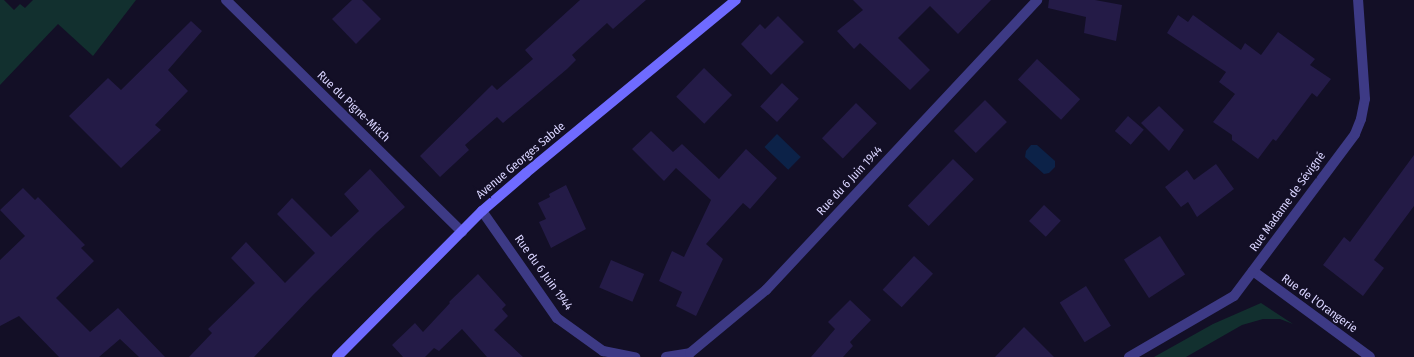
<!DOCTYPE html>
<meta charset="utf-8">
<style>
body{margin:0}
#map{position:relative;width:1414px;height:357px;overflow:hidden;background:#130f26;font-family:"Fira Sans Condensed",sans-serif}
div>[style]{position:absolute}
.green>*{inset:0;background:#12302f}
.water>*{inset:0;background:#0c2248;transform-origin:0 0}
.building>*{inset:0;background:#241b47;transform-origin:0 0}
.street>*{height:10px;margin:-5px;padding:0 5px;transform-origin:5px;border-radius:5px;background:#3d3a85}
.secondary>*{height:10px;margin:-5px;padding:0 5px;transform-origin:5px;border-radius:5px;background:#6f6bff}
span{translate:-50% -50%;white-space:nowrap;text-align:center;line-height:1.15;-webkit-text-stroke:4px #130f26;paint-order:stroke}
.street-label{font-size:12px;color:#d9d4ff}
</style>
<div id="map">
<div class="green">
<i style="clip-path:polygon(0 0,4px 0,14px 10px,20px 4px,25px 8px,33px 0,136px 0,93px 56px,58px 24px,0 85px)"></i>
<i style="clip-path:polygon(1261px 303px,1293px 324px,1280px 319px,1263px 319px,1242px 325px,1186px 357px,1154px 357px,1213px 324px)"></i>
</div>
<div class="water">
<i style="left:777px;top:134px;width:33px;height:18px;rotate:44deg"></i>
<i style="clip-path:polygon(1031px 145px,1037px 145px,1055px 161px,1055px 167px,1049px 173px,1044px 174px,1025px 157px,1026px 151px)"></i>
</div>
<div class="building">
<i style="clip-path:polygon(352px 0,362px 0,381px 19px,356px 44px,332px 19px)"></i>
<i style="clip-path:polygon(580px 0,646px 0,613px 29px,607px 23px,572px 55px,576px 60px,567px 69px,503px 123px,497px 117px,465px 145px,469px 150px,440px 177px,420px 156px,492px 85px,497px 90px,533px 59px,525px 50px)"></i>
<i style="clip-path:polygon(853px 0,991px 0,958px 34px,930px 6px,898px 38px,930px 70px,910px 90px,860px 43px,854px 49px,837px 31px,863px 10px)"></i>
<i style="clip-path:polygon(1049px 0,1095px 0,1122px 5px,1116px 41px,1084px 33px,1086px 17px,1048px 8px)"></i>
<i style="clip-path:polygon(1178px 15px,1188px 22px,1193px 15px,1241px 50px,1245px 43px,1261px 55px,1278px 32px,1315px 59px,1310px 65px,1331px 79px,1317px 97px,1312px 93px,1276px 141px,1273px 139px,1258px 159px,1232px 140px,1232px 135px,1213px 122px,1235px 94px,1219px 82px,1226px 72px,1167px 33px)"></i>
<i style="clip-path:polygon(778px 16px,804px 42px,771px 75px,741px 44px,760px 24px,765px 29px)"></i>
<i style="clip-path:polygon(191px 21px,202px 31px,168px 70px,188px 91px,155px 125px,161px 130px,121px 168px,69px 116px,108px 78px,121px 90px)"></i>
<i style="left:1037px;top:59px;width:59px;height:28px;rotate:43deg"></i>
<i style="left:704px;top:68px;width:39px;height:40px;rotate:44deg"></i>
<i style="left:782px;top:83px;width:23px;height:32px;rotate:43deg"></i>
<i style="left:985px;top:100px;width:31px;height:44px;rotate:45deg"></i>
<i style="left:856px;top:103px;width:29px;height:49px;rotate:44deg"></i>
<i style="clip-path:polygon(1159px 106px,1184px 130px,1169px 151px,1141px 123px)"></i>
<i style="left:1128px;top:116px;width:21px;height:20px;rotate:41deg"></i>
<i style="clip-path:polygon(651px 131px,673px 152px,682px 144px,719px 179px,746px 149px,777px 178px,750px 209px,743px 203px,706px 244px,723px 259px,696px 316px,676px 306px,682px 292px,659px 281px,672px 251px,684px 257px,711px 200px,676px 168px,664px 181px,632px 149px)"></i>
<i style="clip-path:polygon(1414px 155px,1414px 206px,1374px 260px,1384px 268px,1363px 296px,1323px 265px,1344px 237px,1350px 242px)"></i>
<i style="left:953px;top:159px;width:29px;height:65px;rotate:44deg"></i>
<i style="clip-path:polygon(1216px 164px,1234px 189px,1197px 217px,1188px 202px,1181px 207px,1165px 187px,1187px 170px,1194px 180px)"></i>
<i style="clip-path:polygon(370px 169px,405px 207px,377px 232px,313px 295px,254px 357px,189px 357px,212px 333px,208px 329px,255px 283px,231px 258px,246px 242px,285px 283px,315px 253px,277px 214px,292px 198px,331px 237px,359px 211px,344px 194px)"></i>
<i style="clip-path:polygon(566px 185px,586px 229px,551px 248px,539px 222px,546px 219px,538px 203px,550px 197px,549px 194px)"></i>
<i style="clip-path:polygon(23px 188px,35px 200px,38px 197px,85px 245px,81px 248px,94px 261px,56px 298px,90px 332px,118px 308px,165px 357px,139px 357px,120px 339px,99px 357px,59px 357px,19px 316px,0 326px,0 260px,25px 236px,0 210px)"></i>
<i style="left:1044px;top:205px;width:23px;height:22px;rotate:43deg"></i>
<i style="left:1160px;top:236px;width:46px;height:43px;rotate:57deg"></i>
<i style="left:914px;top:256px;width:26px;height:46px;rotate:43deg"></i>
<i style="left:611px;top:260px;width:36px;height:30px;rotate:23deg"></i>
<i style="clip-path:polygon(478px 274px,506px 305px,502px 309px,508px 316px,494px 330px,523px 357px,487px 357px,462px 329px,439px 351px,434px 348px,425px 357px,403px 357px,392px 345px,415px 323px,423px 332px,450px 303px,449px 302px)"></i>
<i style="left:1086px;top:286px;width:47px;height:31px;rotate:58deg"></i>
<i style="clip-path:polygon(850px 300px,871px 320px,850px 342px,853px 346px,843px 357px,811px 357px,835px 329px,828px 322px)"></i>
<i style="clip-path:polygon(1024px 327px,1054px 357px,995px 357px)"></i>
</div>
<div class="street">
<i style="left:226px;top:0;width:331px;rotate:44.5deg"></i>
<i style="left:482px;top:211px;width:131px;rotate:55deg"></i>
<i style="left:557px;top:318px;width:57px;rotate:35.7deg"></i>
<i style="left:603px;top:351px;width:33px;rotate:11deg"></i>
<i style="left:1253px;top:271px;width:145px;rotate:36.3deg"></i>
<i style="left:666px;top:357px;width:24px;rotate:-9deg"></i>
<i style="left:690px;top:353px;width:99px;rotate:-39.7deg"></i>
<i style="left:766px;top:290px;width:397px;rotate:-46.9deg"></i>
<i style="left:1129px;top:357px;width:121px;rotate:-30.2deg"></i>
<i style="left:1234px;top:296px;width:202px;rotate:-53.2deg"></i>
<i style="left:1355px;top:134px;width:16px;rotate:-68deg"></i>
<i style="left:1361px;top:119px;width:20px;rotate:-79deg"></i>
<i style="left:1365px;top:99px;width:99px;rotate:-94deg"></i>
</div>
<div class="secondary">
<i style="left:337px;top:357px;width:206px;rotate:-45.2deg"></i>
<i style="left:482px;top:211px;width:58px;rotate:-40.8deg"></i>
<i style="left:526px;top:173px;width:272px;rotate:-39.5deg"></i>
</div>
<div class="street-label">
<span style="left:353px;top:107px;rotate:44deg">Rue du Pigne-Mitch</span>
<span style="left:521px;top:161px;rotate:-40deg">Avenue Georges Sabde</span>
<span style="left:850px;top:181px;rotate:-47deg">Rue du 6 Juin 1944</span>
<span style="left:1288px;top:202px;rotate:-54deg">Rue Madame de Sévigné</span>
<span style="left:543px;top:273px;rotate:54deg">Rue du 6 Juin 1944</span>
<span style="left:1319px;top:304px;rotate:36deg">Rue de l'Orangerie</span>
</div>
</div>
